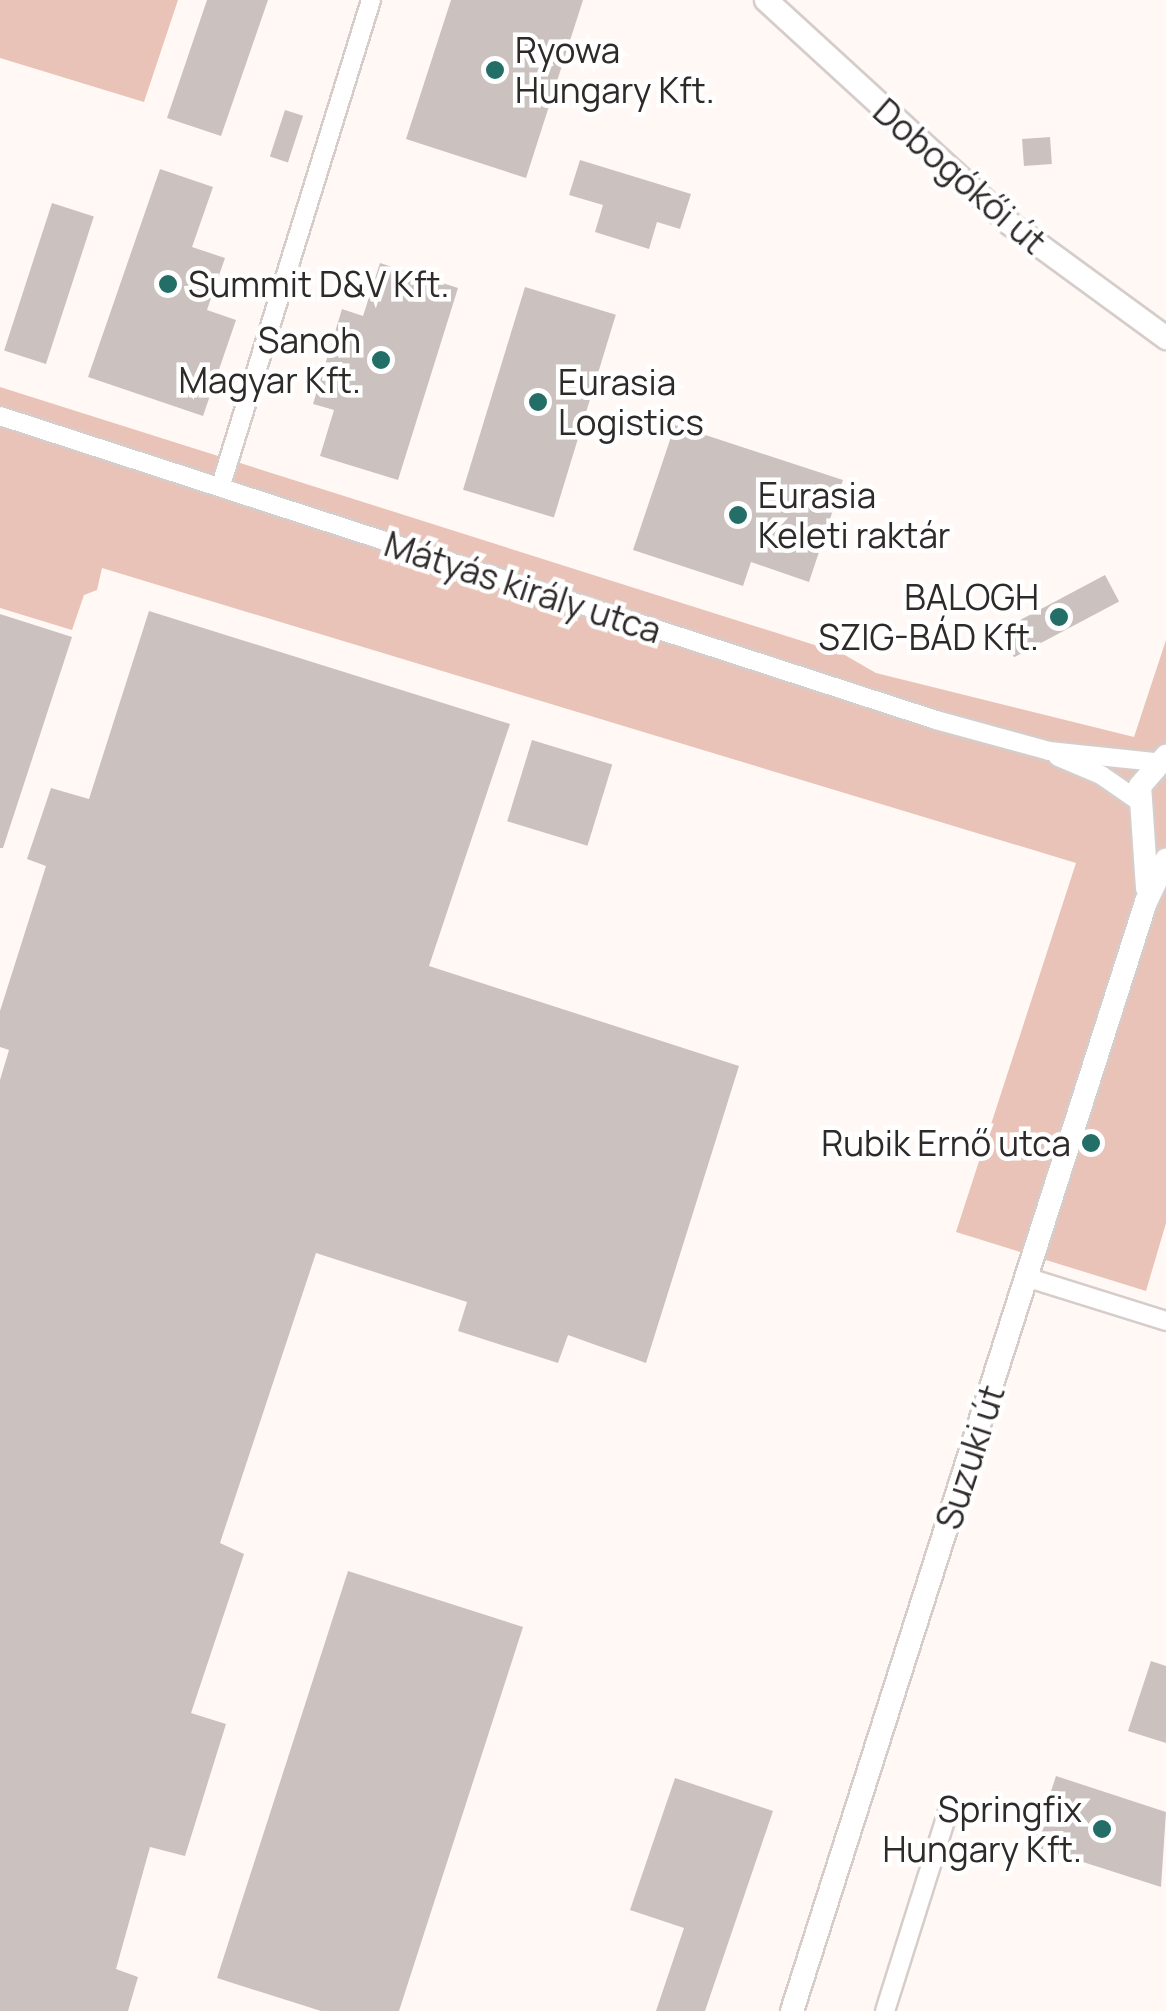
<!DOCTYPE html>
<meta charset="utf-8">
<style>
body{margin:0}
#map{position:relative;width:1166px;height:2011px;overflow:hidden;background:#fff8f5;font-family:Manrope,sans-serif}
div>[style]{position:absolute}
.green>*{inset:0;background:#e9c3b7}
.building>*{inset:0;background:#cbc2bf;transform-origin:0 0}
.roads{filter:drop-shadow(2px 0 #d6cdca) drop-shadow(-2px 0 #d6cdca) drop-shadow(0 2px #d6cdca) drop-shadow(0 -2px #d6cdca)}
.minor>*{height:18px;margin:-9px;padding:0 9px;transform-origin:9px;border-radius:9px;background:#fff}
.major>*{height:22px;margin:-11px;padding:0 11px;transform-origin:11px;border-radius:11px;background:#fff}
.dots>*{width:28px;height:28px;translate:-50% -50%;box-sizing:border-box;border:5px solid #fff;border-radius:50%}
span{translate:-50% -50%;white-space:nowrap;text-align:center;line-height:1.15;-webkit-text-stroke:9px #fff;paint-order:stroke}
.poi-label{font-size:35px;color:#2e2a29}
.left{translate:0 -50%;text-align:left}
.right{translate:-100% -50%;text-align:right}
.street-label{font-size:35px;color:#2e2a29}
</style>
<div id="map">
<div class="green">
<i style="clip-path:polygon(0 0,178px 0,144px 102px,0 58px)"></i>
<i style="clip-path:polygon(0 387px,843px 654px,876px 673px,1134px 737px,1166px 640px,1166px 1223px,1146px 1291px,956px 1232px,1076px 863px,102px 568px,97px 590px,84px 595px,72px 630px,0 608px)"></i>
</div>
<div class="building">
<i style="clip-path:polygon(207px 0,268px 0,221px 136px,167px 118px)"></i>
<i style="clip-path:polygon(451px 0,583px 0,526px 178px,406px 139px)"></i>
<i style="left:285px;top:110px;width:19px;height:49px;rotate:18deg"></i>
<i style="left:1050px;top:137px;width:27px;height:28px;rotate:86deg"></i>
<i style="clip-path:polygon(580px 160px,691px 194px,680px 229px,657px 222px,649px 249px,595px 232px,603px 205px,569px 195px)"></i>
<i style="clip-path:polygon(160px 169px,213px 187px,192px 247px,225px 258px,207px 310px,236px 320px,203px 416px,88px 377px)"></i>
<i style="left:52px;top:203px;width:44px;height:155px;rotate:18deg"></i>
<i style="clip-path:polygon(380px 263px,458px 288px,398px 480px,320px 456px,334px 410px,313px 404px,342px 309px,363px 316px)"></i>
<i style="left:525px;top:287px;width:95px;height:212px;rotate:17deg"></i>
<i style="clip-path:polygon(675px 425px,843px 480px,809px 582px,751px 562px,743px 586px,633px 550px)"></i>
<i style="left:1105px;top:575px;width:30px;height:119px;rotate:62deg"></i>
<i style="clip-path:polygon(149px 611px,510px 724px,429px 966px,739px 1066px,646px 1363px,568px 1335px,558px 1363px,458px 1331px,467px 1302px,316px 1253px,220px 1543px,244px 1554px,191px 1713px,226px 1724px,185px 1856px,150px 1847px,116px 1969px,138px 1977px,128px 2011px,0 2011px,0 1080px,9px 1050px,0 1047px,0 1011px,46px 866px,27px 859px,51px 788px,89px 799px)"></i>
<i style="clip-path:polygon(0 614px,72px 637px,3px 848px,0 848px)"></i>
<i style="left:532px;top:740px;width:84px;height:85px;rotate:17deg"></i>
<i style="clip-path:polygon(348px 1571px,523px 1627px,399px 2011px,321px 2011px,217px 1978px)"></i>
<i style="clip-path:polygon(1151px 1661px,1166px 1666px,1166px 1743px,1128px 1731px)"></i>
<i style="clip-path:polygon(1056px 1776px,1166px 1812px,1161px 1887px,1033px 1846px)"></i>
<i style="clip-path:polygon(675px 1778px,773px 1811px,705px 2011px,656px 2011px,684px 1928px,630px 1910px)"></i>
</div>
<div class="roads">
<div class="minor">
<i style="left:0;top:416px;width:984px;rotate:17.99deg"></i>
<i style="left:936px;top:720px;width:117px;rotate:15.3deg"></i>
<i style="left:1049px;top:751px;width:108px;rotate:5.9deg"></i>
<i style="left:221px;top:485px;width:508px;rotate:-72.81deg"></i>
<i style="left:1058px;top:757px;width:47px;rotate:22.7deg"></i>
<i style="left:1101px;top:775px;width:47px;rotate:34.7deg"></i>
<i style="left:1029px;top:1278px;width:144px;rotate:17.4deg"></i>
<i style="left:885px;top:2011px;width:216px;rotate:-72.5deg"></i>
</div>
<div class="major">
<i style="left:766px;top:0;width:330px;rotate:42.5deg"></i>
<i style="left:1009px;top:223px;width:195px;rotate:36.2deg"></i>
<i style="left:1147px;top:888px;width:102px;rotate:-93.9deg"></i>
<i style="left:1140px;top:786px;width:40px;rotate:-49deg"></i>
<i style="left:792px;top:2011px;width:1164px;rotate:-72.3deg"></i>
<i style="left:1146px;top:902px;width:47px;rotate:-64.5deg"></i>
</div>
</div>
<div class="dots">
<i style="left:495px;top:70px;background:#246e68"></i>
<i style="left:168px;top:284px;background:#246e68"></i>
<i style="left:381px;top:360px;background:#246e68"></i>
<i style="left:538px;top:402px;background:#246e68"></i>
<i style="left:738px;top:515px;background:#246e68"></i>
<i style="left:1059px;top:617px;background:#246e68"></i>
<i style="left:1091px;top:1143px;background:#246e68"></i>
<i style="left:1102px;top:1829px;background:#246e68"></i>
</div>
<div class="poi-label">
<span class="left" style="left:515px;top:70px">Ryowa<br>Hungary Kft.</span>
<span class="left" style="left:188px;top:284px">Summit D&amp;V Kft.</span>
<span class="right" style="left:361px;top:360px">Sanoh<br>Magyar Kft.</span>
<span class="left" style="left:558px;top:402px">Eurasia<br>Logistics</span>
<span class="left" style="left:758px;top:515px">Eurasia<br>Keleti raktár</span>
<span class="right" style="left:1039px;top:617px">BALOGH<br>SZIG-BÁD Kft.</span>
<span class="right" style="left:1071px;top:1143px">Rubik Ernő utca</span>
<span class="right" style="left:1082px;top:1829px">Springfix<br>Hungary Kft.</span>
</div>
<div class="street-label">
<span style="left:960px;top:176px;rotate:41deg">Dobogókői út</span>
<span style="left:523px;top:587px;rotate:18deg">Mátyás király utca</span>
<span style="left:970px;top:1457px;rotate:-72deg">Suzuki út</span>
</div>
</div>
